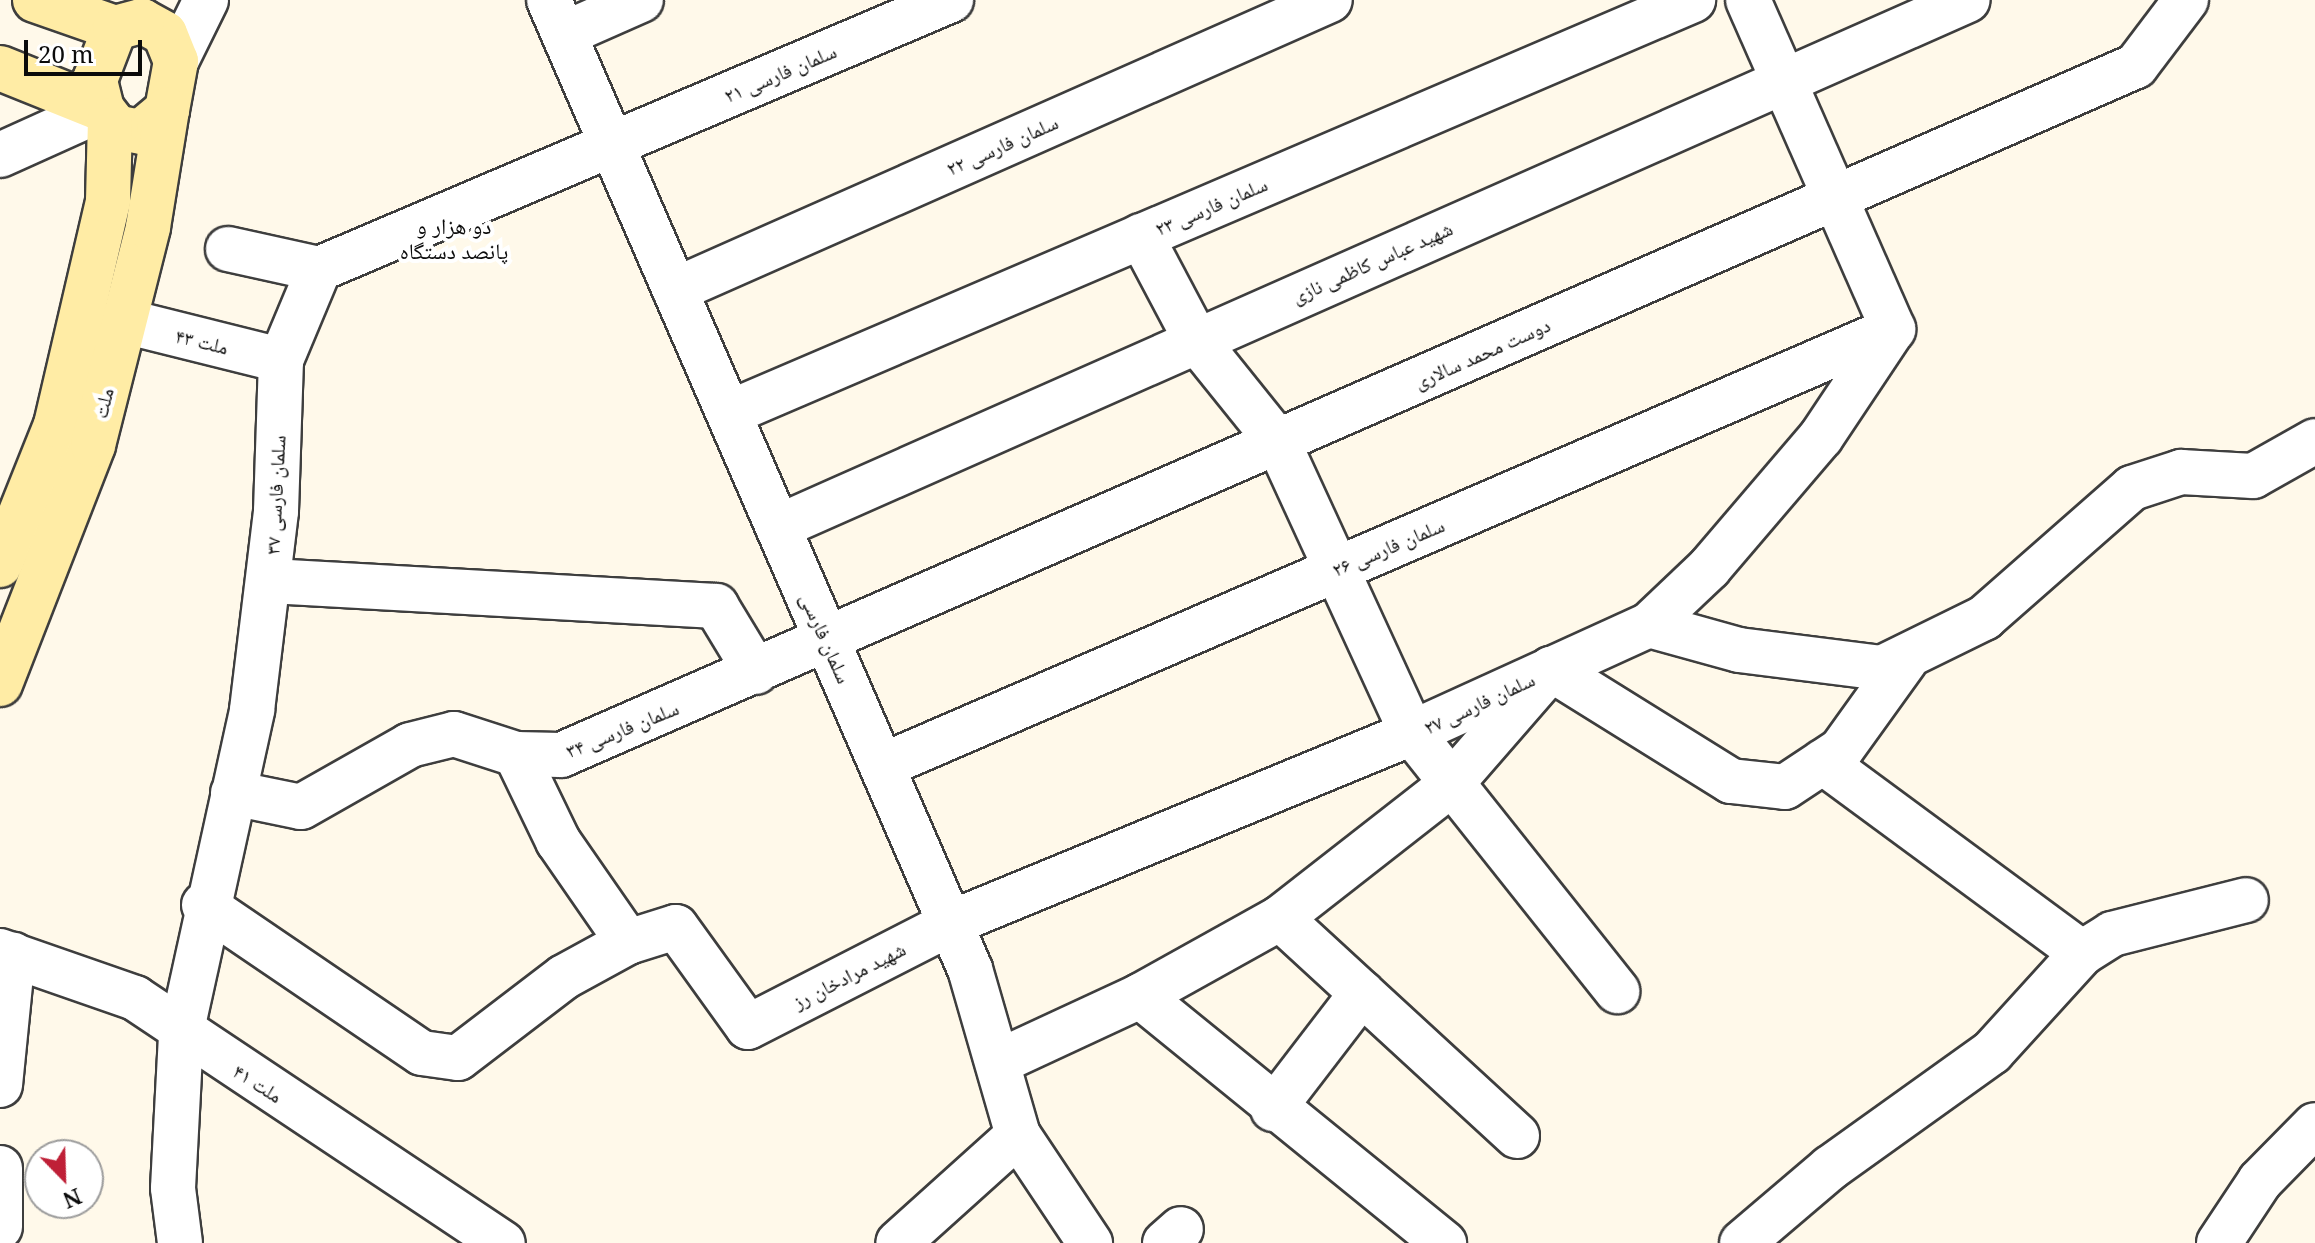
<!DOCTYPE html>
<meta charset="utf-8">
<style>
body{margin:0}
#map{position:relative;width:2315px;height:1243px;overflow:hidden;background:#fff9ea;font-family:"Noto Serif","Noto Naskh Arabic",serif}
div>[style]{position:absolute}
.roads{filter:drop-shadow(2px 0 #3e3e3e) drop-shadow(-2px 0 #3e3e3e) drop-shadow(0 2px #3e3e3e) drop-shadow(0 -2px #3e3e3e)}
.minor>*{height:44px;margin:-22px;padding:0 22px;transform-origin:22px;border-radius:22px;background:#fff}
.tertiary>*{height:44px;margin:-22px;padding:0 22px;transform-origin:22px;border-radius:22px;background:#fff}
.secondary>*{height:44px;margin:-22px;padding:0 22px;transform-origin:22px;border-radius:22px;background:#ffeca5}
span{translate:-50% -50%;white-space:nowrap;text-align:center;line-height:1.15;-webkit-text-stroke:8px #fff;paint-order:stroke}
.street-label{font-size:20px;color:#0b0b0b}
.neighbourhood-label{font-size:22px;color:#0b0b0b}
.north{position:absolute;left:24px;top:1139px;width:80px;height:80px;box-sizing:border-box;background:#fff;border:2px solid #9d9d9d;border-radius:50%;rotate:157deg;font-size:22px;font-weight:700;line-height:32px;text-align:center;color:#0b0b0b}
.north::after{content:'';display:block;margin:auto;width:28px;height:36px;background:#bf2037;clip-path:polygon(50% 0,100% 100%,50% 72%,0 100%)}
.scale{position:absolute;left:24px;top:40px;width:118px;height:36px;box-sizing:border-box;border:4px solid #0b0b0b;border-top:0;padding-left:10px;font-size:24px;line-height:28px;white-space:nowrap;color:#0b0b0b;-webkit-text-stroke:6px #fff;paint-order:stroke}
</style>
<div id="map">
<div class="roads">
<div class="minor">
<i style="left:1748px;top:0;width:360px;rotate:66.2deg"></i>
<i style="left:564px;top:34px;width:84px;rotate:-23.8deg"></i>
<i style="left:0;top:155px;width:112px;rotate:-24.3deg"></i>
<i style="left:1141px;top:236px;width:118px;rotate:62.1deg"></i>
<i style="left:1196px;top:340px;width:131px;rotate:51.2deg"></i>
<i style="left:1278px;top:442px;width:320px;rotate:65.3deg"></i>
<i style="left:1412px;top:733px;width:330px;rotate:51.5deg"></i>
<i style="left:228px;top:249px;width:93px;rotate:12.4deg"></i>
<i style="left:675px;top:290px;width:716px;rotate:-23.88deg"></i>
<i style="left:124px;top:321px;width:162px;rotate:14deg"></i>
<i style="left:729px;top:413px;width:1049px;rotate:-23.19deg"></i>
<i style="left:778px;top:527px;width:1301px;rotate:-23.89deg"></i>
<i style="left:270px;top:581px;width:447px;rotate:3.2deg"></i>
<i style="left:716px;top:606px;width:77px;rotate:58.8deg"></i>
<i style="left:1649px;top:625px;width:93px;rotate:15.5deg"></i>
<i style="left:1739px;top:650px;width:144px;rotate:7.2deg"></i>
<i style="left:1882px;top:668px;width:114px;rotate:-26.1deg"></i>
<i style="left:1984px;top:618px;width:197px;rotate:-41.3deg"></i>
<i style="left:2132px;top:488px;width:52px;rotate:-18.1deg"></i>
<i style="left:2181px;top:472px;width:72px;rotate:3.2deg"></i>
<i style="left:2253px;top:476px;width:71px;rotate:-29.4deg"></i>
<i style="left:516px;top:754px;width:97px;rotate:64.2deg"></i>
<i style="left:558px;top:841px;width:123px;rotate:55.3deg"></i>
<i style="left:1823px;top:762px;width:322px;rotate:36.4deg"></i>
<i style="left:882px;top:766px;width:1101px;rotate:-23.38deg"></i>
<i style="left:233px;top:793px;width:69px;rotate:11.6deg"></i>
<i style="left:301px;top:807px;width:125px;rotate:-29.6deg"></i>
<i style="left:410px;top:745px;width:45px;rotate:-14deg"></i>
<i style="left:454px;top:734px;width:65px;rotate:17.9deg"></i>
<i style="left:516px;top:754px;width:45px;rotate:1.3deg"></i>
<i style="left:561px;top:755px;width:1719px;rotate:-23.63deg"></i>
<i style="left:2136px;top:66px;width:83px;rotate:-52.9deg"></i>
<i style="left:204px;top:905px;width:263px;rotate:34.2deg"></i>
<i style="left:422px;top:1053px;width:36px;rotate:8deg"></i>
<i style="left:458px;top:1058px;width:133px;rotate:-37.4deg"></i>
<i style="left:564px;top:977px;width:73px;rotate:-28.7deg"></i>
<i style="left:628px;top:942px;width:50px;rotate:-17.4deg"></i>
<i style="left:676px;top:927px;width:123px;rotate:54.2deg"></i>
<i style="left:748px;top:1027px;width:228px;rotate:-27.1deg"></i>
<i style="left:951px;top:923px;width:499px;rotate:-22.4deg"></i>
<i style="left:1412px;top:733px;width:260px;rotate:-24.5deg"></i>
<i style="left:1649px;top:625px;width:83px;rotate:-43.5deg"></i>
<i style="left:1709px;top:568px;width:172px;rotate:-49.5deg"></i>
<i style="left:1821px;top:437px;width:130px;rotate:-56.3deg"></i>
<i style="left:1280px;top:918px;width:322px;rotate:42.6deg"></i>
<i style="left:0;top:951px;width:143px;rotate:19.2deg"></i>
<i style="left:135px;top:998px;width:442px;rotate:33.7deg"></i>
<i style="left:1140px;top:996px;width:392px;rotate:39.1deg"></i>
<i style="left:998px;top:1062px;width:157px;rotate:-24.9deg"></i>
<i style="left:1140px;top:996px;width:160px;rotate:-29.1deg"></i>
<i style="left:1280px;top:918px;width:216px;rotate:-38deg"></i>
<i style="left:1450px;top:785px;width:154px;rotate:-49deg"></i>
<i style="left:1551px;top:669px;width:212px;rotate:31.9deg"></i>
<i style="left:1731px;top:781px;width:54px;rotate:6.3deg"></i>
<i style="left:1785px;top:787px;width:67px;rotate:-33.5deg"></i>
<i style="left:1841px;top:750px;width:110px;rotate:-54.3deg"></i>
<i style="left:0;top:1085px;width:131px;rotate:-84.3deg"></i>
<i style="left:1273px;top:1109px;width:146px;rotate:-52.5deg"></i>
<i style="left:1018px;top:1135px;width:130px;rotate:56.3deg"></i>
<i style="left:0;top:1168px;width:59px;rotate:90deg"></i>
<i style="left:180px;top:1243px;width:55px;rotate:-97.3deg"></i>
<i style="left:173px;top:1188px;width:154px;rotate:-87deg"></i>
<i style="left:181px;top:1034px;width:332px;rotate:-77.6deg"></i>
<i style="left:252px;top:710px;width:200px;rotate:-83.1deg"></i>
<i style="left:276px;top:511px;width:151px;rotate:-88.1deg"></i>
<i style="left:281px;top:360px;width:99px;rotate:-67.3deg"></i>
<i style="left:319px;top:269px;width:687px;rotate:-23.06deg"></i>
<i style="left:1165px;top:1243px;width:21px;rotate:-41deg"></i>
<i style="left:1742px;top:1243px;width:116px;rotate:-40.4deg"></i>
<i style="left:1830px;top:1168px;width:199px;rotate:-35.6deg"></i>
<i style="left:1992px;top:1052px;width:134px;rotate:-47.7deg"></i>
<i style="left:2082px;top:953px;width:36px;rotate:-32deg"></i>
<i style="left:2112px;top:934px;width:138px;rotate:-14.2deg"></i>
<i style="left:2219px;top:1243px;width:74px;rotate:-56.5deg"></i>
<i style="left:2260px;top:1181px;width:78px;rotate:-45.5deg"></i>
</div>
<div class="tertiary">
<i style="left:549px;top:0;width:1057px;rotate:66.52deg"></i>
<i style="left:970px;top:969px;width:173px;rotate:73.9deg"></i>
<i style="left:1018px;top:1135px;width:161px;rotate:138deg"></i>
<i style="left:176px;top:61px;width:68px;rotate:-63.8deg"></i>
</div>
<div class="secondary">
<i style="left:35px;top:0;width:85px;rotate:19.3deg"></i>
<i style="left:142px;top:21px;width:26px;rotate:29deg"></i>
<i style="left:165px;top:34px;width:29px;rotate:68deg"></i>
<i style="left:176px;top:61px;width:50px;rotate:100.4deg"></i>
<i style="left:167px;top:110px;width:34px;rotate:140deg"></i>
<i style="left:141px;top:132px;width:25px;rotate:-169deg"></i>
<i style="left:116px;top:127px;width:23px;rotate:-128deg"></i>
<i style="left:102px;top:109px;width:30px;rotate:-104deg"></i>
<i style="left:95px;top:80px;width:56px;rotate:-69deg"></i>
<i style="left:115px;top:28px;width:28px;rotate:-15deg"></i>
<i style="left:0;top:68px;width:110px;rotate:21.9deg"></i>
<i style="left:0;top:565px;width:151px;rotate:-68.2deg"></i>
<i style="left:56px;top:425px;width:230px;rotate:-76.9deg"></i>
<i style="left:108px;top:201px;width:81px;rotate:-88.6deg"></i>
<i style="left:0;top:684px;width:256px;rotate:-68.7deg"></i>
<i style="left:93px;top:445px;width:225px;rotate:-75.8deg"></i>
<i style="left:148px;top:227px;width:119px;rotate:-80.8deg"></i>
</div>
</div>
<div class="street-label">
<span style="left:780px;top:73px;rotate:-23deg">سلمان فارسی ۲۱</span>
<span style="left:1002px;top:145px;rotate:-24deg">سلمان فارسی ۲۲</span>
<span style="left:1211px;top:206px;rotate:-23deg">سلمان فارسی ۲۳</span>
<span style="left:1372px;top:262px;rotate:-24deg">شهید عباس کاظمی نازی</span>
<span style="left:202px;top:341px;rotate:14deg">ملت ۴۳</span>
<span style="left:1482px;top:353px;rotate:-24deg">دوست محمد سالاری</span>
<span style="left:103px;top:403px;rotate:-76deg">ملت</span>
<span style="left:275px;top:495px;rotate:-87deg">سلمان فارسی ۳۷</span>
<span style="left:1388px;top:547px;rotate:-23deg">سلمان فارسی ۲۶</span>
<span style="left:826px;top:638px;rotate:66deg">سلمان فارسی</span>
<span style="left:1479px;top:703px;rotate:-25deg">سلمان فارسی ۲۷</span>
<span style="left:622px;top:729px;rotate:-22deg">سلمان فارسی ۳۴</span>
<span style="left:849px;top:975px;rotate:-27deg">شهید مرادخان رز</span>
<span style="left:258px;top:1083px;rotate:33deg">ملت ۴۱</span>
</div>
<div class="neighbourhood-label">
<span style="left:454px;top:238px">دو هزار و<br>پانصد دستگاه</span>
</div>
<div class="north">N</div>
<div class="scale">20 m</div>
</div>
